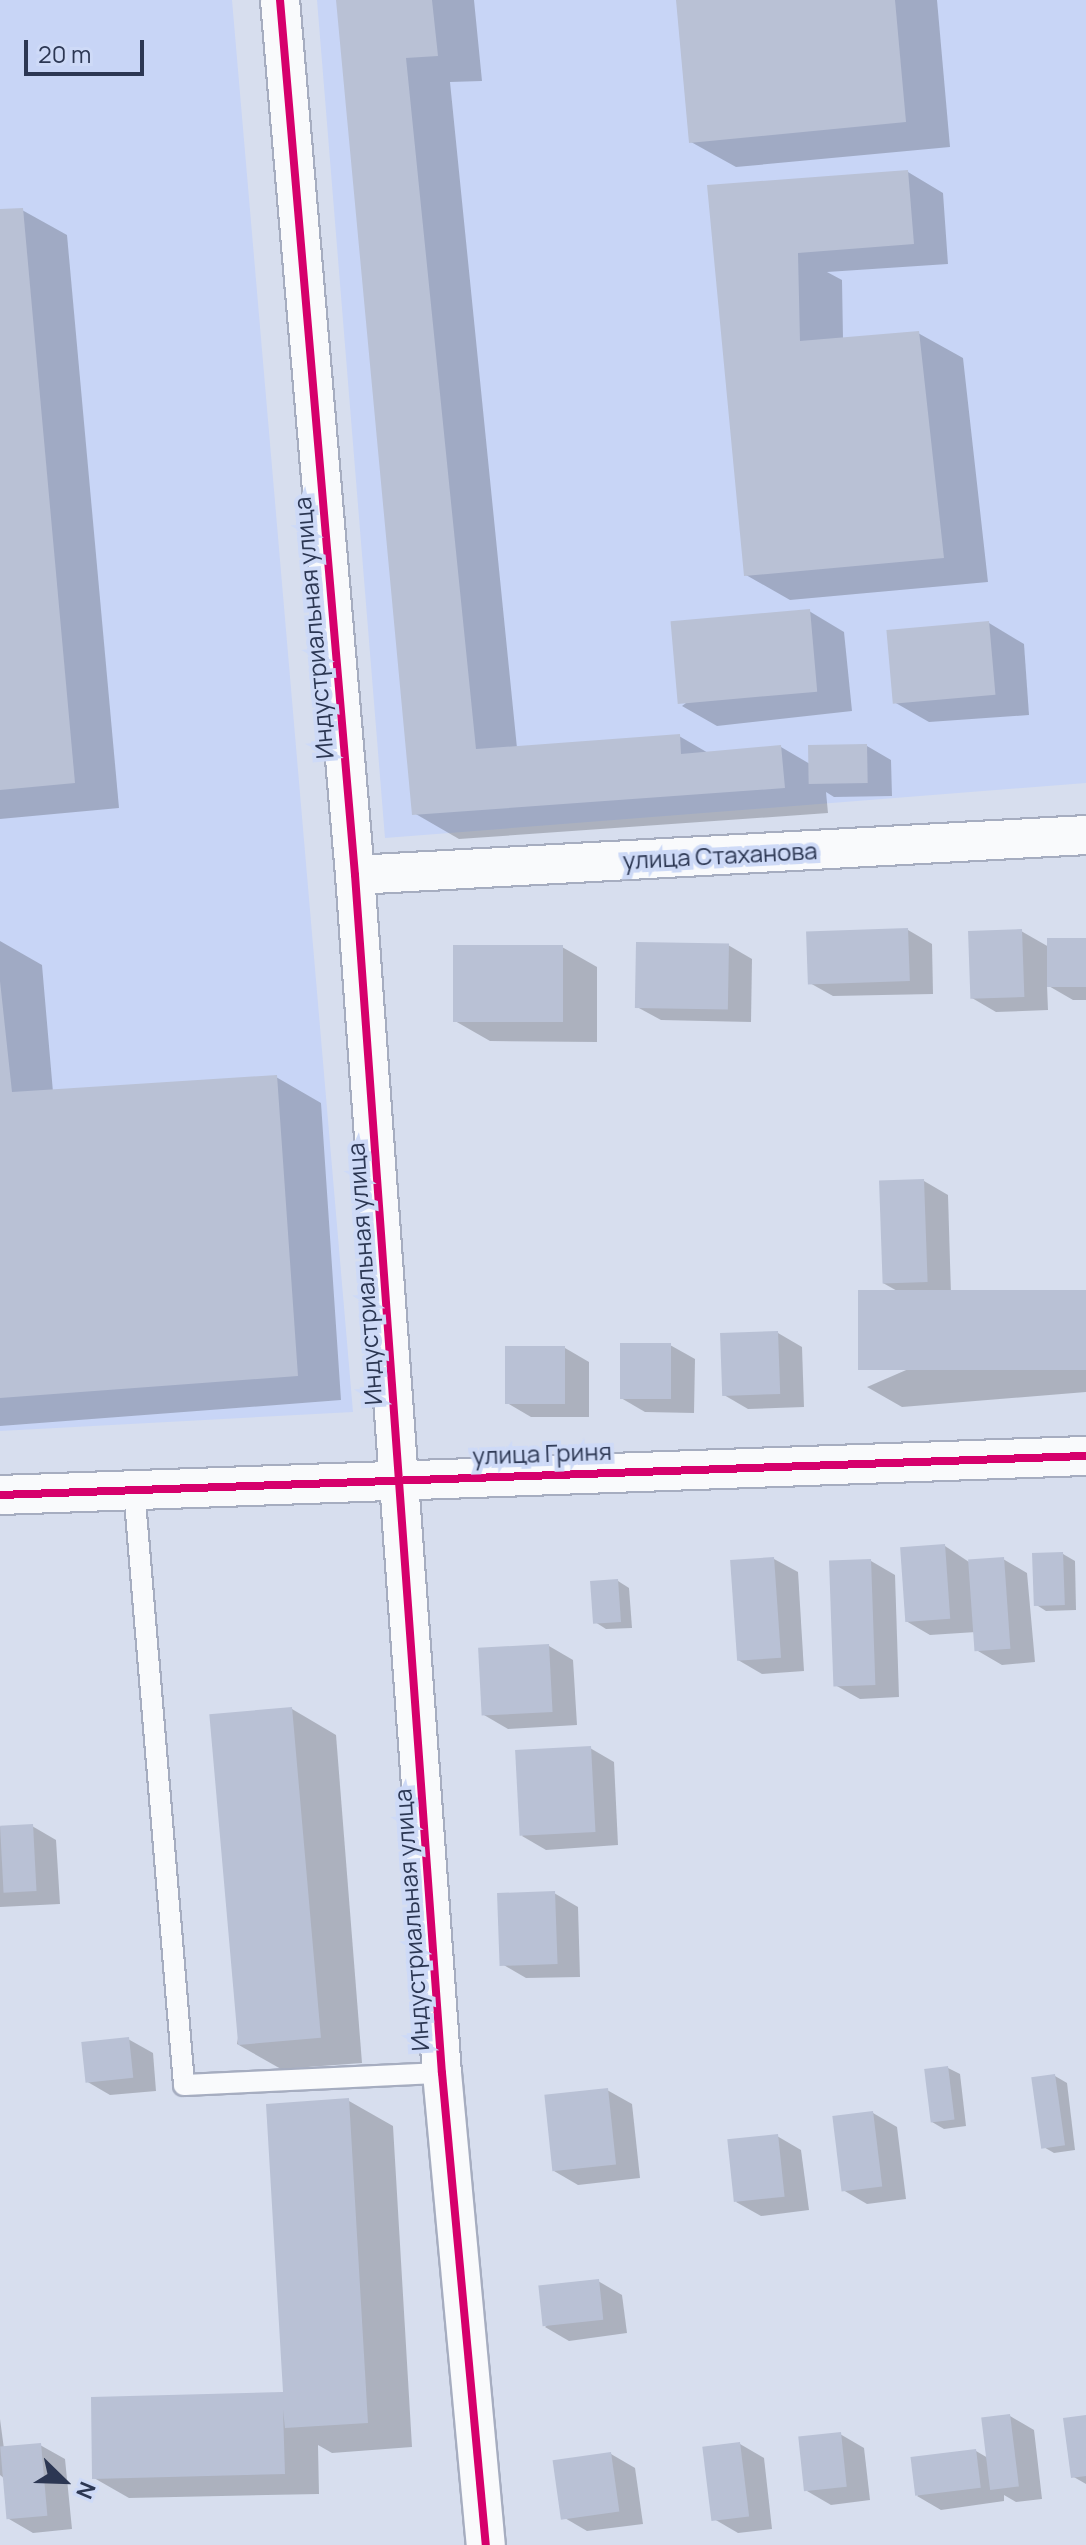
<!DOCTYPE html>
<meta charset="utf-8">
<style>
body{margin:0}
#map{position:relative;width:1086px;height:2545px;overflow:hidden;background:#d7deee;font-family:Manrope,sans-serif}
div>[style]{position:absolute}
.built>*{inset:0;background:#c8d5f6}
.shadow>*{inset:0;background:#0003}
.building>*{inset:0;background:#b9c1d5;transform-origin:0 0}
.roads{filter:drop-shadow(2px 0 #a6adc0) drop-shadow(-2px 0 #a6adc0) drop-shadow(0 2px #a6adc0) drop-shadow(0 -2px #a6adc0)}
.lane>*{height:20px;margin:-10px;padding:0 10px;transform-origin:10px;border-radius:10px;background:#f9fafc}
.street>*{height:38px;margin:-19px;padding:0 19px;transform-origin:19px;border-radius:19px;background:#f9fafc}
.cycleway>*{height:8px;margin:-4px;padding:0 4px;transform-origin:4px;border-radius:4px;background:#d6006c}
span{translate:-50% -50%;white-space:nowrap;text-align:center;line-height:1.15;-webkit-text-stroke:8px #cedaf7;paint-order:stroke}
.street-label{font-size:24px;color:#2c3753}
.north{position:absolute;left:24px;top:2441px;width:80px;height:80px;-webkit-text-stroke:6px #cedaf7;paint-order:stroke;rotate:113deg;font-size:22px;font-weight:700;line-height:32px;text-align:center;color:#2c3753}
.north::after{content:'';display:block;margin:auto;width:28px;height:36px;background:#2c3753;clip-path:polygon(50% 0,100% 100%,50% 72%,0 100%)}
.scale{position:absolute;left:24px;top:40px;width:120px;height:36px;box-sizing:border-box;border:4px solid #2c3753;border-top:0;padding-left:10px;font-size:24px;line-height:28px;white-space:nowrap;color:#2c3753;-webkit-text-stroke:6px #cedaf7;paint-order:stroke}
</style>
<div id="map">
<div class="built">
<i style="clip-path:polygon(0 0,232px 0,353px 1412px,0 1431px)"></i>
<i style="clip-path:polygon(317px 0,1086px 0,1086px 783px,385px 838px)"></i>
</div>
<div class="shadow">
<i style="clip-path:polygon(338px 0,474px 0,482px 81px,450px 82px,517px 748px,679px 736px,710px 754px,781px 747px,810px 764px,867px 746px,891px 760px,892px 796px,834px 797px,826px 792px,828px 813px,459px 839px,414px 813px)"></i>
<i style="clip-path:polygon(678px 0,937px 0,950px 147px,736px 167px,691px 142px)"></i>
<i style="clip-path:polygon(908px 172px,943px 193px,948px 264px,827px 272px,842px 280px,843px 339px,918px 333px,963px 358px,988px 582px,790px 600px,746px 575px,715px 260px)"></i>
<i style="clip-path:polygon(22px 210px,67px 235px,119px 808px,0 819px,0 211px)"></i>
<i style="clip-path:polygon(809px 611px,844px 632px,852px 711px,717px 726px,682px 706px)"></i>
<i style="clip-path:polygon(989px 623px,1024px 644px,1029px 715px,929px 722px,894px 702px)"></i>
<i style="clip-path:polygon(908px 930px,932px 944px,933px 994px,833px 996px,808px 982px)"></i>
<i style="clip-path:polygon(1021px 931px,1049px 947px,1086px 940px,1086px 1000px,1073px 1000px,1047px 985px,1048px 1010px,996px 1012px,972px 998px)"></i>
<i style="clip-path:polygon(0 941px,42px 965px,53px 1092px,276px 1077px,321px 1103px,341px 1400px,0 1426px)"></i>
<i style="clip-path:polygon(728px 945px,752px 959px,751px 1022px,661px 1020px,637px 1007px)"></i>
<i style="clip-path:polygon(562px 947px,597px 967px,597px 1042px,490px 1041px,455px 1021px)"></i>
<i style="clip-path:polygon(924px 1181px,948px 1195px,951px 1295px,908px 1297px,883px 1283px)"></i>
<i style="clip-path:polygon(1086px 1292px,1086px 1392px,902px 1407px,867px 1387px)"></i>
<i style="clip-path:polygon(778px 1333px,802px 1347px,804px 1407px,748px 1409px,724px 1395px)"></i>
<i style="clip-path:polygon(670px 1345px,695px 1359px,694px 1413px,645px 1412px,621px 1398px)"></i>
<i style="clip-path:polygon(565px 1348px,589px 1362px,589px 1417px,531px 1417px,507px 1403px)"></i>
<i style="clip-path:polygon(945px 1546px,969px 1562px,1003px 1559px,1027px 1573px,1035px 1662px,1002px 1665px,978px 1651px,976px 1632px,930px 1635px,906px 1621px)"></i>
<i style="clip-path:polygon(1063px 1554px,1075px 1561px,1076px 1610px,1046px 1611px,1035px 1604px)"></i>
<i style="clip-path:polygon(774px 1559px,798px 1572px,804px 1671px,762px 1674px,738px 1660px)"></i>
<i style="clip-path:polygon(871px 1561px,895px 1575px,899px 1697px,860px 1699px,835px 1685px)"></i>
<i style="clip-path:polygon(618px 1581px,629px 1588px,632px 1628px,606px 1629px,595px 1622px)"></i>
<i style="clip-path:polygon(549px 1646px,573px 1660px,577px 1725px,508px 1729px,484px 1715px)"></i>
<i style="clip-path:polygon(292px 1709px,336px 1735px,362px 2063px,281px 2069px,237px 2044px)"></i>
<i style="clip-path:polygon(590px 1748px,614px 1762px,618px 1845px,546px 1850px,522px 1836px)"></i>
<i style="clip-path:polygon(32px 1826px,56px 1840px,60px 1904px,0 1907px,0 1827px)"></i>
<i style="clip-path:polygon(554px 1893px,578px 1907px,580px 1977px,526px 1978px,502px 1964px)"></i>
<i style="clip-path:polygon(128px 2039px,153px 2053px,156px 2091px,110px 2095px,86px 2081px)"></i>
<i style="clip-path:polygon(948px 2068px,960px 2074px,966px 2126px,944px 2129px,932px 2122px)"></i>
<i style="clip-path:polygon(1055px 2076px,1067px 2083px,1075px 2150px,1054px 2153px,1042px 2146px)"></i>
<i style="clip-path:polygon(607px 2090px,632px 2104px,640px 2178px,578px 2185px,554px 2171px)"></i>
<i style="clip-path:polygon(349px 2101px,393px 2126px,412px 2447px,332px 2453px,318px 2445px,319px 2494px,129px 2498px,94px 2478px,283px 2394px)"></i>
<i style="clip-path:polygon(873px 2113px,897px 2127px,906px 2199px,867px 2204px,843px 2190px)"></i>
<i style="clip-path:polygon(777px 2136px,801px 2150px,809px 2210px,761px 2216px,736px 2202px)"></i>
<i style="clip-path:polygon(598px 2281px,622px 2295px,627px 2333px,569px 2341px,545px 2327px)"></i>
<i style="clip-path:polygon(1010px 2416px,1034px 2430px,1042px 2499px,1016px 2502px,1004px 2495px,1004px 2501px,941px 2510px,917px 2496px,976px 2451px,988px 2458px)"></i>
<i style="clip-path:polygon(1086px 2417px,1086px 2484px,1072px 2476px)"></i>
<i style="clip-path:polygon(0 2419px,4px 2449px,40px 2445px,65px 2459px,72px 2529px,33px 2533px,9px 2519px,5px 2479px,0 2475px)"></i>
<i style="clip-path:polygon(840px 2434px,864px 2448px,870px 2500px,831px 2505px,807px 2491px)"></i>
<i style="clip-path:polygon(740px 2444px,764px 2458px,772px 2529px,738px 2533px,714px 2519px)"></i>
<i style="clip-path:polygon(611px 2454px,635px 2468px,643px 2524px,587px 2531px,563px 2517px)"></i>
</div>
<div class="building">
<i style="clip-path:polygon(336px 0,432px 0,438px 56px,406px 58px,476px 749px,680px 734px,681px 754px,781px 745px,785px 788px,412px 815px)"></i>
<i style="clip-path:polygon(676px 0,895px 0,906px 122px,689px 143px)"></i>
<i style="clip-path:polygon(908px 170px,914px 244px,798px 253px,800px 341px,919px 331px,944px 558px,744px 576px,707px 185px)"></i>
<i style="clip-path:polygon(23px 208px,75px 783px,0 790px,0 209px)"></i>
<i style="left:810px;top:609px;width:83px;height:140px;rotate:85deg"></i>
<i style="left:989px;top:621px;width:74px;height:103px;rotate:85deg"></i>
<i style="left:867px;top:744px;width:39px;height:59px;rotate:89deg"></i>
<i style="left:908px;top:928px;width:53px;height:102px;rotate:88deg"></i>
<i style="left:1022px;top:929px;width:68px;height:54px;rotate:88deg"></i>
<i style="left:1086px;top:938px;width:49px;height:39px;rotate:90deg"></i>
<i style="left:636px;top:942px;width:93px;height:66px;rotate:1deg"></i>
<i style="left:453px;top:945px;width:110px;height:77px"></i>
<i style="clip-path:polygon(0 981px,12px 1092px,277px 1075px,298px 1376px,0 1398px)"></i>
<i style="left:924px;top:1179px;width:103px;height:45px;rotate:88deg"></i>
<i style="left:1086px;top:1290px;width:80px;height:228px;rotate:90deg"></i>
<i style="left:778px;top:1331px;width:63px;height:58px;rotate:88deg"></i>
<i style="left:620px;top:1343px;width:51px;height:56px"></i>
<i style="left:505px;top:1346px;width:60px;height:58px"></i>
<i style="left:945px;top:1544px;width:75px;height:45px;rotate:86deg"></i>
<i style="left:1063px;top:1552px;width:53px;height:31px;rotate:88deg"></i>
<i style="left:774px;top:1557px;width:101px;height:44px;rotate:86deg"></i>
<i style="left:1004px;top:1557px;width:92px;height:36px;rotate:86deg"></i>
<i style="left:871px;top:1559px;width:126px;height:42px;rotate:88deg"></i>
<i style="left:618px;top:1579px;width:43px;height:28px;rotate:86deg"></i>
<i style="left:549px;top:1644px;width:68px;height:71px;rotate:87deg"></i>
<i style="left:292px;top:1707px;width:332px;height:83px;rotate:85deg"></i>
<i style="left:591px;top:1746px;width:86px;height:76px;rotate:87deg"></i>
<i style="left:33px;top:1824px;width:67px;height:33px;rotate:87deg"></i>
<i style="left:555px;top:1891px;width:73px;height:58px;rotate:88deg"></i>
<i style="left:129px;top:2037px;width:41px;height:48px;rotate:84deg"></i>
<i style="left:948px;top:2066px;width:54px;height:24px;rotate:83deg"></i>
<i style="left:1055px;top:2074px;width:72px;height:24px;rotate:82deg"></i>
<i style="left:608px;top:2088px;width:77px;height:64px;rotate:84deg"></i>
<i style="clip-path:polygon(349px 2098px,368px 2423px,285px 2428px,283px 2410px,285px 2474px,92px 2479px,91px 2397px,283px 2392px,266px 2104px)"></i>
<i style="left:873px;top:2111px;width:76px;height:41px;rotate:83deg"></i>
<i style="left:778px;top:2134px;width:63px;height:51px;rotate:84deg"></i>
<i style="left:599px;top:2279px;width:41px;height:61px;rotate:84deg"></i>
<i style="left:1010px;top:2414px;width:73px;height:29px;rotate:83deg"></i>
<i style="clip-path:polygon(1086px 2415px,1086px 2476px,1071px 2478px,1063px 2418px)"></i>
<i style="left:841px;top:2432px;width:55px;height:43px;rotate:84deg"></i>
<i style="left:740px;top:2442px;width:75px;height:38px;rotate:83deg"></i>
<i style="left:41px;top:2443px;width:73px;height:41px;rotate:85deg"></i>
<i style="left:976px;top:2449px;width:39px;height:66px;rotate:83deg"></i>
<i style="left:611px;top:2452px;width:60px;height:59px;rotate:82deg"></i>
</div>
<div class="roads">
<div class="lane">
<i style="left:134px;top:1489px;width:598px;rotate:85.2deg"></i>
<i style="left:184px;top:2085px;width:258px;rotate:-2.7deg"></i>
</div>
<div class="street">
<i style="left:280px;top:0;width:878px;rotate:85.1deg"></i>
<i style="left:355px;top:875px;width:1201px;rotate:85.85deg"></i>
<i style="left:442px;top:2073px;width:474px;rotate:84.7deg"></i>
<i style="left:355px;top:875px;width:732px;rotate:-3.13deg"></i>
<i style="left:0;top:1495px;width:1087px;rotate:-2.06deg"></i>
</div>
</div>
<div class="cycleway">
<i style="left:280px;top:0;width:878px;rotate:85.1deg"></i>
<i style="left:355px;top:875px;width:1201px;rotate:85.85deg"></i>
<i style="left:442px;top:2073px;width:474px;rotate:84.7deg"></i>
<i style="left:0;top:1495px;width:1087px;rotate:-2.06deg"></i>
</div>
<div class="street-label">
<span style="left:313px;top:628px;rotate:-95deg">Индустриальная улица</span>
<span style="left:720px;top:855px;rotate:-3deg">улица Стаханова</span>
<span style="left:364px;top:1274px;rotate:-94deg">Индустриальная улица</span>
<span style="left:542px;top:1453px;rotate:-2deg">улица Гриня</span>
<span style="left:411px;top:1920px;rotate:-94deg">Индустриальная улица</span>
</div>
<div class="north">N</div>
<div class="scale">20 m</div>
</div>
